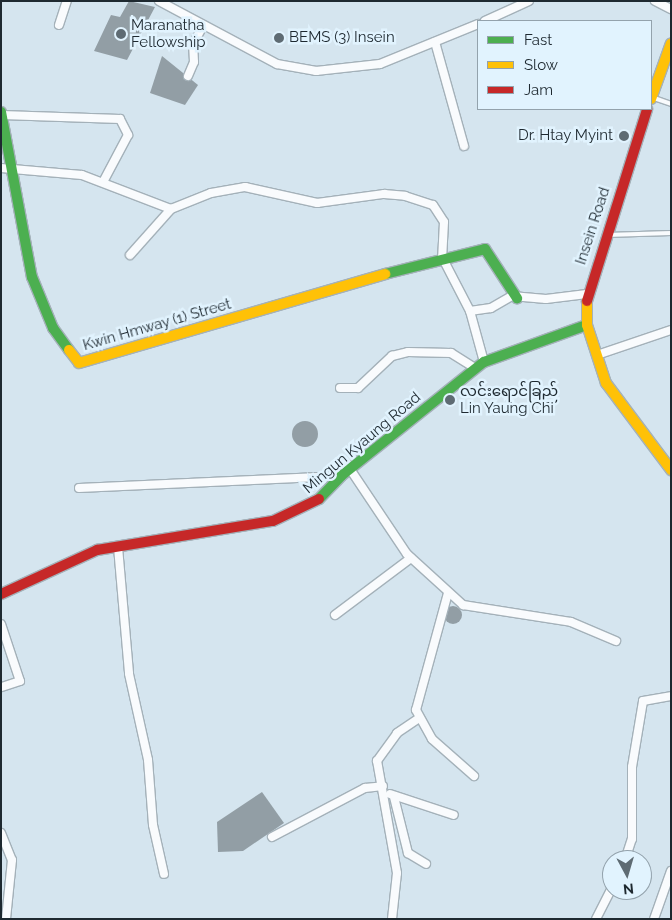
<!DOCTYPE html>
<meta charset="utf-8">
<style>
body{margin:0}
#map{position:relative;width:672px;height:920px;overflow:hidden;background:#d5e5ef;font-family:Raleway,"Noto Sans Myanmar",sans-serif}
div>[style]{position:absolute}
.building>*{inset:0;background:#929ea5}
.round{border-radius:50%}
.roads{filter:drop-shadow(1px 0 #a4b1b9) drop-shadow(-1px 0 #a4b1b9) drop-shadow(0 1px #a4b1b9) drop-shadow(0 -1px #a4b1b9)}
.lane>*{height:4px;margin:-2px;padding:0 2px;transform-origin:2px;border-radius:2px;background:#f9fbfd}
.street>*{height:8px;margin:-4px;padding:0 4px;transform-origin:4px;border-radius:4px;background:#f9fbfd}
.fast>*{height:10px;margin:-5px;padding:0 5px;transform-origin:5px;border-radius:5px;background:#4caf50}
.slow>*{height:10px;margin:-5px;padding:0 5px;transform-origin:5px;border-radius:5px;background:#ffc107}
.jam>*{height:10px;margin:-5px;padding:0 5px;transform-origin:5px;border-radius:5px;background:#c62828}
.dots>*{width:14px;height:14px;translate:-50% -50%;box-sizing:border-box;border:2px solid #e1f3fe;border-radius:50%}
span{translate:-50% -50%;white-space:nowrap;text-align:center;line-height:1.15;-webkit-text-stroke:5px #e1f3fe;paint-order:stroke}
.poi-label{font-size:15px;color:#1e2930}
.left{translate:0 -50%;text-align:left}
.right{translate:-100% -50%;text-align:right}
.street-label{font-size:15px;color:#1e2930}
.frame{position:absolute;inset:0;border:2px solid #1e2930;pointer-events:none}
.legend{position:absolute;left:477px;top:20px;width:175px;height:90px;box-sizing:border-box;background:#e1f3fe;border:1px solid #93a2ac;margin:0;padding:6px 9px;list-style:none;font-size:15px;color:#1e2930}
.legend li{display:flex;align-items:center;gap:10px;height:25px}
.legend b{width:25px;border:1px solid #93a2ac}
.north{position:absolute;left:602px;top:850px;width:50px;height:50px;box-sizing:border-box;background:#e1f3fe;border:1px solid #93a2ac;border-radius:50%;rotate:174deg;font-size:14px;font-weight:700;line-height:20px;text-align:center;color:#1e2930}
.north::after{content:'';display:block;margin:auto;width:18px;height:22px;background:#5e6b73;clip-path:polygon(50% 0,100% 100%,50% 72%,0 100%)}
</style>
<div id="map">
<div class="building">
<i style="clip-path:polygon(129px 1px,155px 7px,127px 60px,94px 51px,111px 15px,120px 17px)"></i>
<i style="clip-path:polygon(162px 56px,198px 85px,185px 105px,150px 93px)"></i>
<i class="round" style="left:292px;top:421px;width:26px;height:26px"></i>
<i class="round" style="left:444px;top:606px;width:18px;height:18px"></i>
<i style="clip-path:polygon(262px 792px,284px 823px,243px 851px,218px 852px,217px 822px)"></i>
</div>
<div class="roads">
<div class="lane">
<i style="left:654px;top:98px;width:18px;rotate:19deg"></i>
<i style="left:606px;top:235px;width:65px;rotate:-1.8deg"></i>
</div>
<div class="street">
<i style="left:159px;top:1px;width:134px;rotate:28.1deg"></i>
<i style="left:277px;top:64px;width:40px;rotate:10deg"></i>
<i style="left:316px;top:71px;width:64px;rotate:-6.2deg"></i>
<i style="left:380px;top:64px;width:106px;rotate:-22.2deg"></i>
<i style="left:655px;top:1px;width:18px;rotate:27deg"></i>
<i style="left:485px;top:21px;width:48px;rotate:-24.4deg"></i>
<i style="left:59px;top:25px;width:25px;rotate:-72deg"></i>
<i style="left:435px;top:42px;width:108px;rotate:74.4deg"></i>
<i style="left:188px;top:76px;width:15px;rotate:-67deg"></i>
<i style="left:194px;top:62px;width:18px;rotate:-93deg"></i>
<i style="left:193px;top:44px;width:21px;rotate:-61deg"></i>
<i style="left:2px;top:115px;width:118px;rotate:1.9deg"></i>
<i style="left:120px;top:119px;width:18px;rotate:63deg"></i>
<i style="left:128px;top:135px;width:53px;rotate:118deg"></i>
<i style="left:1px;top:168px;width:81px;rotate:4.9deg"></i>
<i style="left:82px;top:175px;width:95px;rotate:20.9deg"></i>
<i style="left:171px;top:209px;width:43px;rotate:-21.8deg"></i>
<i style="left:211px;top:193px;width:35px;rotate:-10deg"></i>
<i style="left:245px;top:187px;width:74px;rotate:12.5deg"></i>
<i style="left:317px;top:203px;width:68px;rotate:-7.7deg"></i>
<i style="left:384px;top:194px;width:21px;rotate:5deg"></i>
<i style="left:405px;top:196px;width:29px;rotate:18deg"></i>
<i style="left:433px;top:205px;width:20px;rotate:57deg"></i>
<i style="left:444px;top:222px;width:35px;rotate:93deg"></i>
<i style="left:442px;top:257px;width:61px;rotate:62.6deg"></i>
<i style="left:470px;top:311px;width:21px;rotate:-8deg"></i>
<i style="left:491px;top:308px;width:24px;rotate:-30deg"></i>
<i style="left:512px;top:296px;width:34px;rotate:5deg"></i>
<i style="left:546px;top:299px;width:41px;rotate:-7deg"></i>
<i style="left:130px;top:255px;width:62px;rotate:-48.3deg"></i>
<i style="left:470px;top:311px;width:53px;rotate:74.6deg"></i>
<i style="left:597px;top:355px;width:78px;rotate:-18.7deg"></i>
<i style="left:340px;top:388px;width:18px"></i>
<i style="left:358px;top:388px;width:47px;rotate:-43.3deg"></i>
<i style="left:392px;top:356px;width:16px;rotate:-14deg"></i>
<i style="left:408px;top:352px;width:43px;rotate:1.3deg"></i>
<i style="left:451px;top:353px;width:28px;rotate:32deg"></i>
<i style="left:350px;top:469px;width:102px;rotate:56.2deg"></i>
<i style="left:407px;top:554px;width:76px;rotate:42.3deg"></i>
<i style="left:463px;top:605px;width:109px;rotate:8.9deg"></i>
<i style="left:571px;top:622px;width:49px;rotate:22.9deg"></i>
<i style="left:79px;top:488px;width:262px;rotate:-2.6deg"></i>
<i style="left:118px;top:547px;width:127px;rotate:85deg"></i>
<i style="left:129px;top:674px;width:88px;rotate:77.5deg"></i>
<i style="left:148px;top:760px;width:65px;rotate:85.6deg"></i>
<i style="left:153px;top:825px;width:50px;rotate:77.3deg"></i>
<i style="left:448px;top:593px;width:121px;rotate:105.3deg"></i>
<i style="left:416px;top:710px;width:33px;rotate:61deg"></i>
<i style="left:432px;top:739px;width:56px;rotate:41.4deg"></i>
<i style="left:335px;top:615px;width:95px;rotate:-36.9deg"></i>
<i style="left:1px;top:624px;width:60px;rotate:71.6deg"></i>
<i style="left:20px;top:681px;width:20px;rotate:162deg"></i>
<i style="left:390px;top:794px;width:67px;rotate:18.2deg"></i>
<i style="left:394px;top:797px;width:58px;rotate:76deg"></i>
<i style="left:408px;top:853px;width:21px;rotate:31deg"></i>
<i style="left:1px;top:833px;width:29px;rotate:68deg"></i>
<i style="left:12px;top:860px;width:59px;rotate:95.8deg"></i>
<i style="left:272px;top:837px;width:105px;rotate:-27.8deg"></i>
<i style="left:365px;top:788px;width:18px;rotate:-6deg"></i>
<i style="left:625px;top:860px;width:22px;rotate:-72deg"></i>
<i style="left:632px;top:839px;width:72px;rotate:-90deg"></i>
<i style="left:632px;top:767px;width:67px;rotate:-80.5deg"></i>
<i style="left:643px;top:701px;width:28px;rotate:-10deg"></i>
<i style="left:392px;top:919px;width:46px;rotate:-83.8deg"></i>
<i style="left:397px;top:873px;width:114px;rotate:-100.1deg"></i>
<i style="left:377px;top:761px;width:34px;rotate:-54deg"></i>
<i style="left:397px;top:733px;width:25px;rotate:-34deg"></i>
<i style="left:596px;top:919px;width:35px;rotate:-63deg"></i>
<i style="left:654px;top:919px;width:51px;rotate:-70.5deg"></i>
</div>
<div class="fast">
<i style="left:1px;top:112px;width:168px;rotate:79.4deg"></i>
<i style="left:32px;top:277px;width:55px;rotate:67.6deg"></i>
<i style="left:53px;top:328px;width:27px;rotate:54deg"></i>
<i style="left:385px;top:274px;width:103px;rotate:-14deg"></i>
<i style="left:485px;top:249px;width:59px;rotate:56.9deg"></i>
<i style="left:319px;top:499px;width:32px;rotate:-46deg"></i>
<i style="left:341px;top:476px;width:183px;rotate:-38.6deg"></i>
<i style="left:484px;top:362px;width:109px;rotate:-19.8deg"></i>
</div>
<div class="slow">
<i style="left:651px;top:99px;width:59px;rotate:-70.3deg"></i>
<i style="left:587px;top:301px;width:24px;rotate:90deg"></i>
<i style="left:587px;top:325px;width:61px;rotate:71.9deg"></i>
<i style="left:606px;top:383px;width:109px;rotate:53.2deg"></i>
<i style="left:69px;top:350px;width:16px;rotate:52deg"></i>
<i style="left:79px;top:363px;width:319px;rotate:-16.2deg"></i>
</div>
<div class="jam">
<i style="left:587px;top:301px;width:201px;rotate:-72.6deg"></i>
<i style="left:1px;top:594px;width:106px;rotate:-24.6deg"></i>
<i style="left:97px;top:550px;width:178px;rotate:-9.4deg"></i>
<i style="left:273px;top:521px;width:51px;rotate:-25.6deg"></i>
</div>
</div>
<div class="dots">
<i style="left:121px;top:34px;background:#5e6b73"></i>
<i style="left:279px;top:38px;background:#5e6b73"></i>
<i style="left:624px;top:136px;background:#5e6b73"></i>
<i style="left:450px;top:400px;background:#5e6b73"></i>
</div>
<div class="poi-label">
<span class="left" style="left:131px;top:34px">Maranatha<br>Fellowship</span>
<span class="left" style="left:289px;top:38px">BEMS (3) Insein</span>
<span class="right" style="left:613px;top:136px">Dr. Htay Myint</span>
<span class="left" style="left:460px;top:400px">လင်းရောင်ခြည်<br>Lin Yaung Chi</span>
</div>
<div class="street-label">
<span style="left:593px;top:226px;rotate:-72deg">Insein Road</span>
<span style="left:157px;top:325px;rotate:-16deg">Kwin Hmway (1) Street</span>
<span style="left:362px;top:443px;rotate:-40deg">Mingun Kyaung Road</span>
</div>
<div class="frame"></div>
<ul class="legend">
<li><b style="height:6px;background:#4caf50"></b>Fast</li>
<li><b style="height:6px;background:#ffc107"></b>Slow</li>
<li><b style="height:6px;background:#c62828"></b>Jam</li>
</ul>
<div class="north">N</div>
</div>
